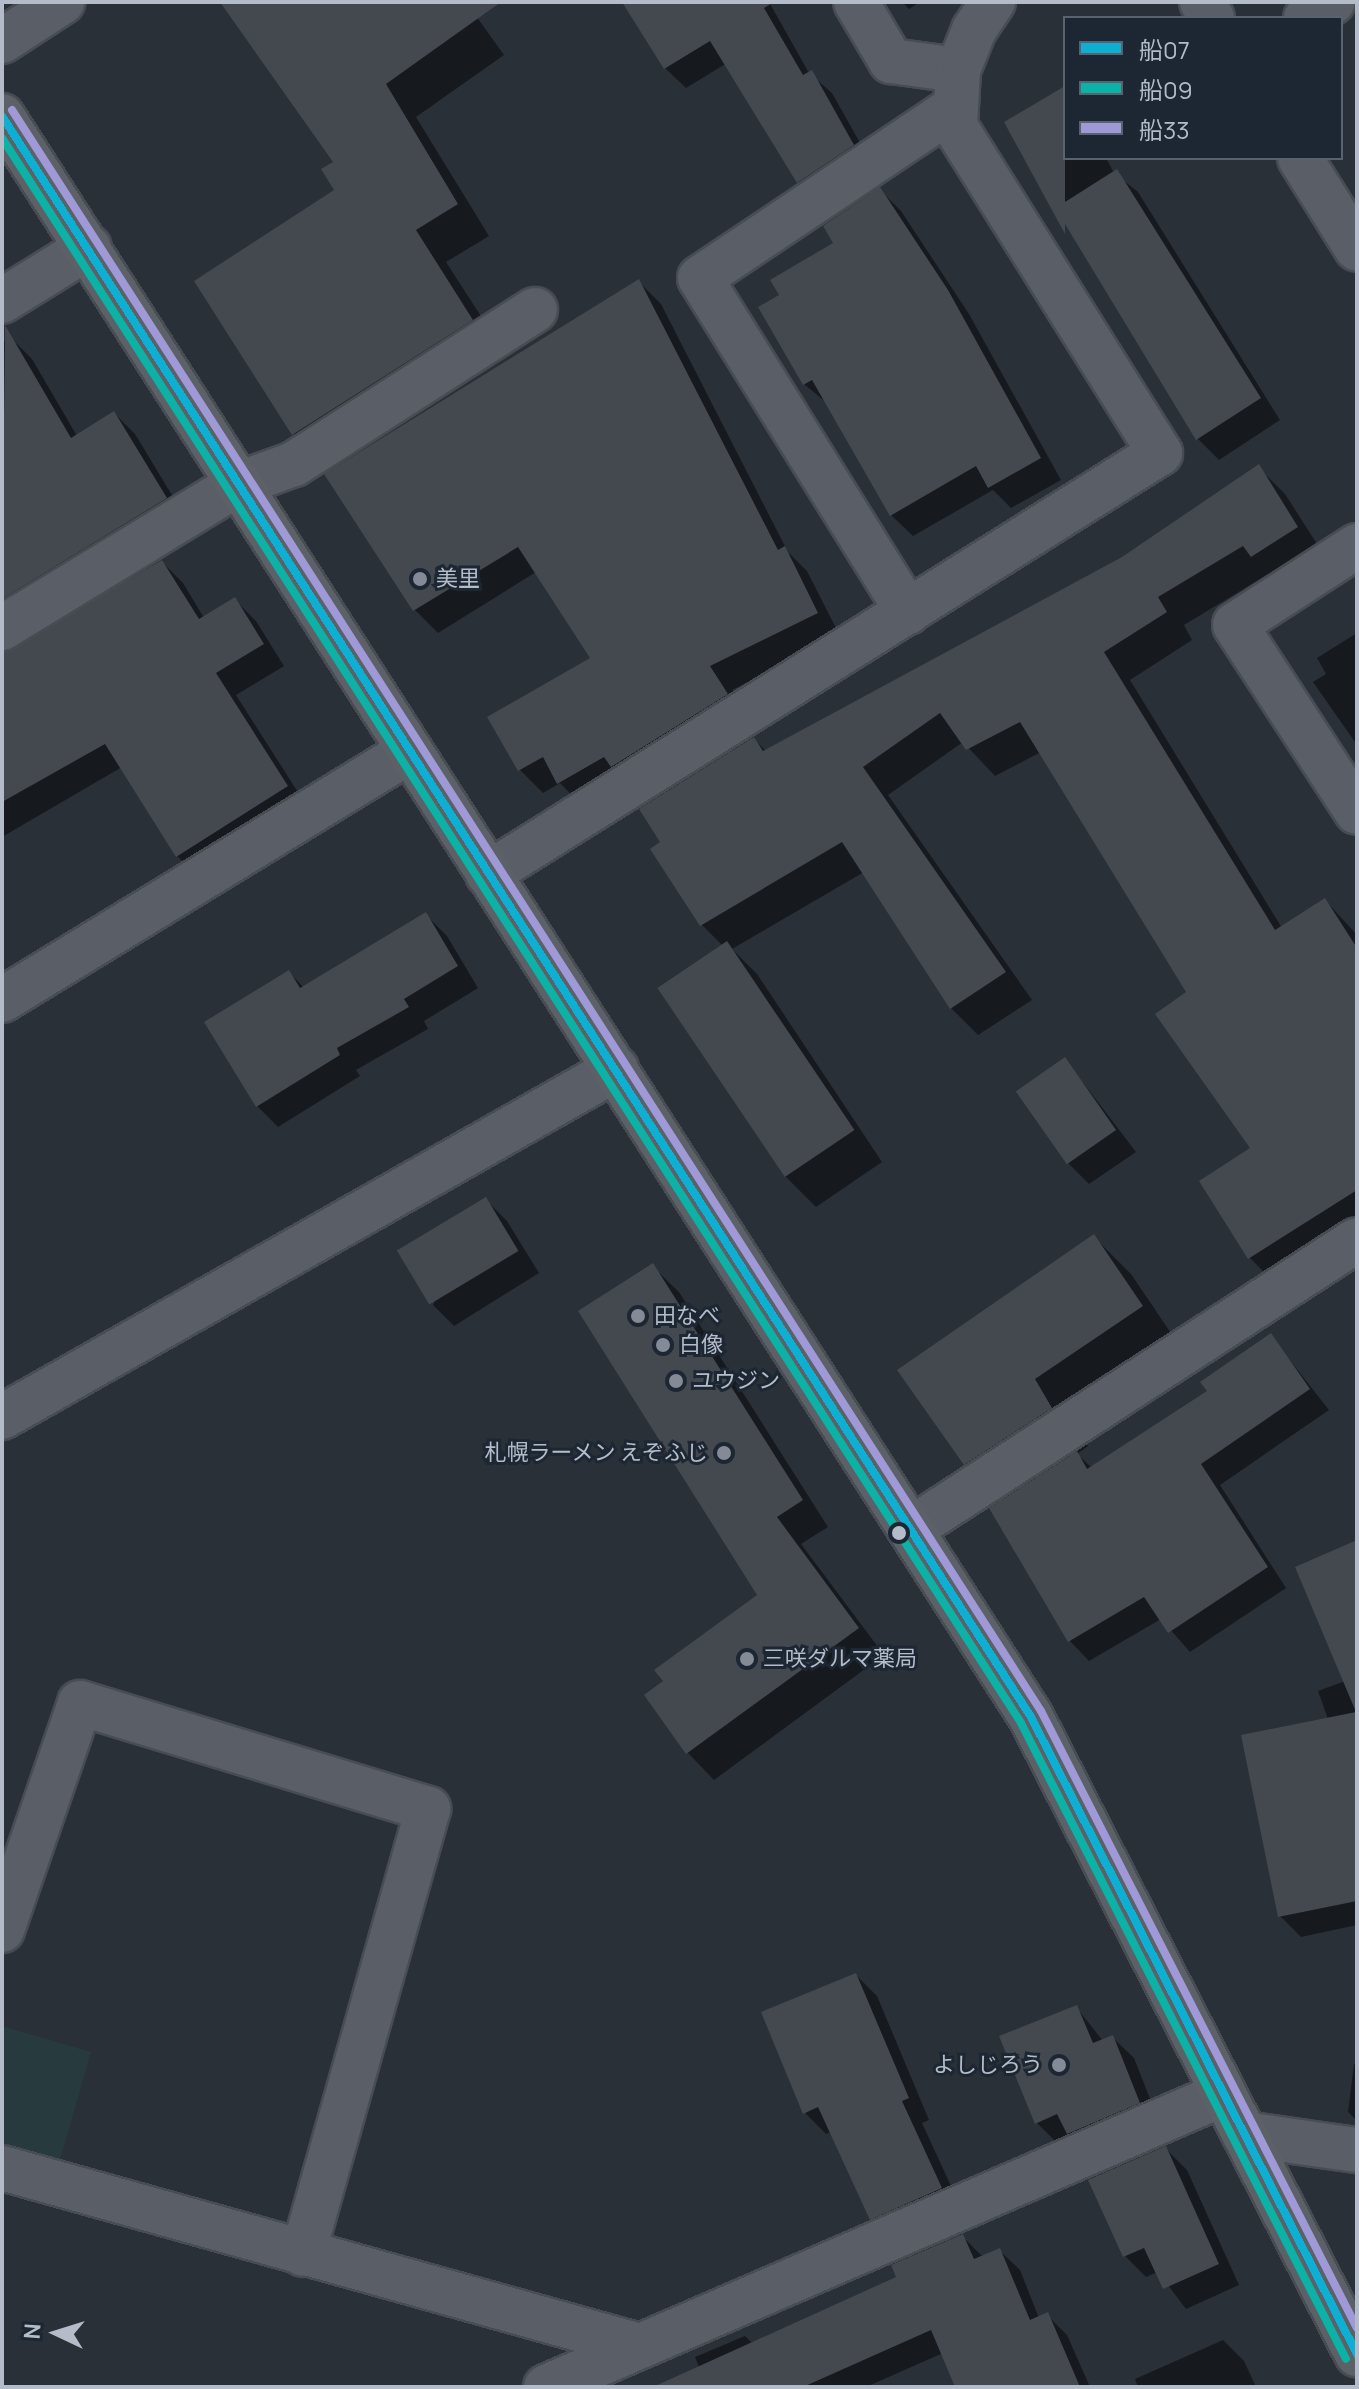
<!DOCTYPE html>
<meta charset="utf-8">
<style>
body{margin:0}
#map{position:relative;width:1359px;height:2389px;overflow:hidden;background:#2a3038;font-family:Manrope,"Noto Sans JP",sans-serif}
div>[style]{position:absolute}
.green>*{inset:0;background:#273a3e}
.shadow>*{inset:0;background:#0007}
.building>*{inset:0;background:#444950;transform-origin:0 0}
.roads{filter:drop-shadow(2px 0 #484c53) drop-shadow(-2px 0 #484c53) drop-shadow(0 2px #484c53) drop-shadow(0 -2px #484c53)}
.minor>*{height:44px;margin:-22px;padding:0 22px;transform-origin:22px;border-radius:22px;background:#5a5e66}
.major>*{height:44px;margin:-22px;padding:0 22px;transform-origin:22px;border-radius:22px;background:#5c6168}
.bus-1>*{height:8px;margin:-4px;padding:0 4px;transform-origin:4px;border-radius:4px;background:#0dafd3}
.bus-2>*{height:8px;margin:-4px;padding:0 4px;transform-origin:4px;border-radius:4px;background:#0db2a6}
.bus-3>*{height:8px;margin:-4px;padding:0 4px;transform-origin:4px;border-radius:4px;background:#9f99d8}
.dots>*{width:22px;height:22px;translate:-50% -50%;box-sizing:border-box;border:4px solid #1d2633;border-radius:50%}
span{translate:-50% -50%;white-space:nowrap;text-align:center;line-height:1.15;-webkit-text-stroke:6px #1d2633;paint-order:stroke}
.poi-label{font-size:22px;color:#b4bcc9}
.left{translate:0 -50%;text-align:left}
.right{translate:-100% -50%;text-align:right}
.frame{position:absolute;inset:0;border:4px solid #b4bcc9;pointer-events:none}
.legend{position:absolute;left:1063px;top:16px;width:280px;height:144px;box-sizing:border-box;background:#1d2633;border:2px solid #59626f;margin:0;padding:10px 14px;list-style:none;font-size:24px;color:#b4bcc9}
.legend li{display:flex;align-items:center;gap:16px;height:40px}
.legend b{width:40px;border:2px solid #59626f}
.north{position:absolute;left:16px;top:2293px;width:80px;height:80px;-webkit-text-stroke:6px #1d2633;paint-order:stroke;rotate:274deg;font-size:22px;font-weight:700;line-height:32px;text-align:center;color:#b4bcc9}
.north::after{content:'';display:block;margin:auto;width:28px;height:36px;background:#b4bcc9;clip-path:polygon(50% 0,100% 100%,50% 72%,0 100%)}
</style>
<div id="map">
<div class="green">
<i style="clip-path:polygon(2px 2026px,91px 2052px,60px 2160px,2px 2144px)"></i>
</div>
<div class="shadow">
<i style="clip-path:polygon(222px 2px,466px 2px,504px 55px,416px 117px,489px 236px,446px 262px,504px 352px,325px 465px,293px 433px,337px 191px,336px 163px)"></i>
<i style="clip-path:polygon(625px 2px,769px 2px,809px 73px,832px 93px,873px 166px,819px 202px,798px 182px,727px 63px,686px 88px,665px 68px)"></i>
<i style="clip-path:polygon(902px 2px,920px 2px,909px 9px)"></i>
<i style="clip-path:polygon(1065px 97px,1065px 158px,1106px 158px,1114px 173px,1138px 192px,1280px 420px,1219px 460px,1198px 439px,1007px 123px)"></i>
<i style="clip-path:polygon(880px 190px,901px 211px,969px 314px,1061px 480px,1011px 508px,993px 490px,913px 536px,891px 515px,828px 404px,804px 384px,781px 296px,836px 243px)"></i>
<i style="clip-path:polygon(638px 281px,661px 304px,788px 552px,807px 571px,840px 636px,732px 690px,749px 718px,582px 806px,560px 783px,543px 793px,520px 770px,490px 718px,593px 659px,536px 572px,438px 633px,415px 610px,327px 475px)"></i>
<i style="clip-path:polygon(11px 338px,32px 359px,77px 436px,114px 413px,135px 434px,187px 520px,2px 642px,2px 343px)"></i>
<i style="clip-path:polygon(1258px 467px,1285px 494px,1324px 555px,1279px 583px,1270px 573px,1184px 625px,1192px 640px,1130px 680px,1282px 928px,1325px 900px,1357px 935px,1357px 1235px,1277px 1285px,1250px 1258px,1253px 1149px,1189px 992px,1041px 752px,995px 776px,963px 742px,888px 795px,1032px 1000px,978px 1035px,951px 1008px,864px 872px,732px 949px,757px 974px,882px 1162px,816px 1207px,786px 1177px,659px 989px,723px 946px,702px 925px,663px 843px,754px 739px,766px 751px,1123px 559px)"></i>
<i style="clip-path:polygon(162px 562px,183px 583px,204px 618px,235px 600px,256px 621px,284px 666px,236px 695px,308px 808px,199px 877px,177px 856px,122px 767px,2px 837px,2px 655px)"></i>
<i style="clip-path:polygon(1357px 633px,1357px 745px,1313px 682px,1326px 674px,1317px 658px)"></i>
<i style="clip-path:polygon(426px 915px,447px 936px,478px 988px,424px 1021px,428px 1029px,356px 1070px,360px 1076px,278px 1127px,257px 1106px,289px 972px,304px 988px)"></i>
<i style="clip-path:polygon(1065px 1059px,1136px 1152px,1089px 1184px,1068px 1163px,1019px 1092px)"></i>
<i style="clip-path:polygon(486px 1200px,507px 1221px,539px 1273px,454px 1326px,433px 1305px)"></i>
<i style="clip-path:polygon(1094px 1237px,1131px 1274px,1179px 1345px,1071px 1418px,1088px 1446px,1077px 1454px,1092px 1468px,1210px 1392px,1271px 1336px,1329px 1410px,1220px 1485px,1286px 1588px,1190px 1652px,1161px 1619px,1089px 1661px,1069px 1640px,1003px 1501px,966px 1464px)"></i>
<i style="clip-path:polygon(652px 1266px,679px 1292px,828px 1527px,801px 1544px,884px 1655px,714px 1780px,688px 1753px,647px 1695px,760px 1595px)"></i>
<i style="clip-path:polygon(1357px 1666px,1357px 1925px,1301px 1937px,1280px 1916px,1328px 1719px,1318px 1691px,1345px 1681px)"></i>
<i style="clip-path:polygon(856px 1975px,877px 1996px,929px 2120px,922px 2123px,962px 2210px,893px 2240px,871px 2218px,831px 2132px,826px 2134px,805px 2113px)"></i>
<i style="clip-path:polygon(1076px 2007px,1103px 2041px,1112px 2037px,1134px 2058px,1160px 2124px,1058px 2144px,1037px 2123px)"></i>
<i style="clip-path:polygon(1354px 2064px,1357px 2065px,1357px 2121px,1348px 2112px)"></i>
<i style="clip-path:polygon(1165px 2148px,1187px 2170px,1239px 2285px,1186px 2309px,1158px 2272px,1146px 2277px,1125px 2256px)"></i>
<i style="clip-path:polygon(962px 2236px,982px 2256px,1000px 2251px,1020px 2270px,1039px 2318px,1047px 2315px,1067px 2335px,1090px 2387px,957px 2387px,943px 2353px,866px 2387px,707px 2387px,695px 2357px,745px 2336px,753px 2344px,899px 2278px)"></i>
<i style="clip-path:polygon(1223px 2340px,1244px 2361px,1256px 2387px,1138px 2387px,1135px 2379px)"></i>
</div>
<div class="building">
<i style="clip-path:polygon(220px 2px,501px 2px,386px 84px,458px 204px,416px 230px,473px 320px,292px 435px,194px 281px,334px 190px,321px 169px,333px 162px)"></i>
<i style="clip-path:polygon(622px 2px,774px 2px,764px 8px,803px 75px,812px 70px,854px 145px,797px 183px,710px 41px,664px 69px)"></i>
<i style="clip-path:polygon(1065px 86px,1065px 202px,1117px 169px,1261px 398px,1196px 440px,1065px 224px,1065px 234px,1004px 122px)"></i>
<i style="clip-path:polygon(880px 187px,948px 290px,1041px 458px,988px 488px,976px 466px,890px 516px,812px 380px,803px 385px,758px 307px,779px 295px,770px 280px,833px 243px,823px 226px)"></i>
<i style="clip-path:polygon(639px 279px,778px 550px,785px 546px,818px 613px,710px 666px,728px 694px,611px 767px,604px 757px,557px 784px,543px 757px,518px 771px,487px 717px,590px 658px,518px 547px,413px 611px,324px 474px)"></i>
<i style="clip-path:polygon(5px 325px,71px 438px,114px 411px,167px 498px,2px 599px)"></i>
<i style="clip-path:polygon(1259px 464px,1298px 527px,1251px 557px,1243px 546px,1158px 597px,1167px 612px,1104px 652px,1275px 930px,1325px 898px,1357px 948px,1357px 1190px,1248px 1259px,1199px 1181px,1250px 1148px,1155px 1014px,1186px 992px,1020px 722px,966px 750px,940px 713px,863px 767px,1006px 972px,950px 1009px,842px 842px,700px 926px,650px 849px,660px 842px,639px 809px,754px 737px,763px 751px,1122px 557px)"></i>
<i style="clip-path:polygon(162px 560px,199px 619px,235px 597px,264px 644px,216px 673px,288px 786px,176px 857px,105px 744px,2px 802px,2px 653px)"></i>
<i style="clip-path:polygon(426px 912px,458px 966px,404px 999px,409px 1007px,337px 1048px,340px 1055px,256px 1107px,204px 1022px,289px 970px,300px 988px)"></i>
<i style="left:727px;top:941px;width:228px;height:84px;rotate:56deg"></i>
<i style="left:1065px;top:1057px;width:89px;height:60px;rotate:55deg"></i>
<i style="left:486px;top:1197px;width:63px;height:104px;rotate:59deg"></i>
<i style="clip-path:polygon(1094px 1234px,1143px 1306px,1035px 1379px,1052px 1408px,964px 1465px,897px 1370px)"></i>
<i style="clip-path:polygon(653px 1263px,803px 1500px,777px 1517px,859px 1628px,686px 1754px,644px 1695px,663px 1681px,654px 1670px,757px 1595px,578px 1311px)"></i>
<i style="clip-path:polygon(1271px 1333px,1310px 1389px,1201px 1464px,1268px 1567px,1168px 1633px,1144px 1597px,1068px 1642px,989px 1508px,1077px 1451px,1087px 1469px,1207px 1391px,1200px 1382px)"></i>
<i style="clip-path:polygon(1357px 1540px,1357px 1901px,1278px 1917px,1241px 1735px,1356px 1712px,1295px 1567px)"></i>
<i style="clip-path:polygon(856px 1973px,909px 2098px,902px 2101px,942px 2188px,870px 2220px,818px 2107px,803px 2114px,761px 2012px)"></i>
<i style="clip-path:polygon(1077px 2005px,1093px 2043px,1113px 2035px,1140px 2103px,1067px 2134px,1057px 2114px,1035px 2124px,999px 2036px)"></i>
<i style="clip-path:polygon(1166px 2146px,1219px 2264px,1163px 2289px,1144px 2248px,1123px 2257px,1088px 2180px)"></i>
<i style="clip-path:polygon(963px 2234px,974px 2259px,1000px 2248px,1030px 2320px,1048px 2312px,1080px 2387px,955px 2387px,931px 2330px,803px 2387px,653px 2387px,896px 2277px,891px 2265px)"></i>
</div>
<div class="roads">
<div class="minor">
<i style="left:856px;top:2px;width:69px;rotate:59.3deg"></i>
<i style="left:891px;top:61px;width:68px;rotate:7.7deg"></i>
<i style="left:1202px;top:2px;width:19px;rotate:58deg"></i>
<i style="left:1306px;top:18px;width:31px;rotate:-31deg"></i>
<i style="left:2px;top:41px;width:72px;rotate:-33deg"></i>
<i style="left:1300px;top:158px;width:107px;rotate:57.9deg"></i>
<i style="left:2px;top:301px;width:102px;rotate:-31.8deg"></i>
<i style="left:1357px;top:546px;width:145px;rotate:147.1deg"></i>
<i style="left:1235px;top:625px;width:223px;rotate:56.9deg"></i>
<i style="left:908px;top:612px;width:393px;rotate:-121.9deg"></i>
<i style="left:700px;top:278px;width:303px;rotate:-33.8deg"></i>
<i style="left:2px;top:628px;width:274px;rotate:-31.4deg"></i>
<i style="left:236px;top:485px;width:62px;rotate:-19.9deg"></i>
<i style="left:294px;top:464px;width:286px;rotate:-32.6deg"></i>
<i style="left:488px;top:874px;width:793px;rotate:-32.07deg"></i>
<i style="left:1160px;top:453px;width:386px;rotate:-122.1deg"></i>
<i style="left:955px;top:126px;width:56px;rotate:-86.9deg"></i>
<i style="left:958px;top:70px;width:43px;rotate:-68.2deg"></i>
<i style="left:974px;top:30px;width:34px;rotate:-56deg"></i>
<i style="left:2px;top:1000px;width:478px;rotate:-31.4deg"></i>
<i style="left:2px;top:1417px;width:706px;rotate:-29.54deg"></i>
<i style="left:911px;top:1529px;width:531px;rotate:-32.94deg"></i>
<i style="left:2px;top:1930px;width:240px;rotate:-71deg"></i>
<i style="left:80px;top:1703px;width:364px;rotate:16.9deg"></i>
<i style="left:428px;top:1809px;width:462px;rotate:105.7deg"></i>
<i style="left:1244px;top:2134px;width:114px;rotate:8.1deg"></i>
<i style="left:2px;top:2168px;width:658px;rotate:15.6deg"></i>
<i style="left:546px;top:2387px;width:738px;rotate:-23.4deg"></i>
</div>
<div class="major">
<i style="left:2px;top:116px;width:1903px;rotate:57.27deg"></i>
<i style="left:1031px;top:1717px;width:716px;rotate:62.9deg"></i>
</div>
</div>
<div class="bus-1">
<i style="left:2px;top:116px;width:1903px;rotate:57.27deg"></i>
<i style="left:1031px;top:1717px;width:716px;rotate:62.9deg"></i>
</div>
<div class="bus-2">
<i style="left:2px;top:138px;width:1884px;rotate:57.26deg"></i>
<i style="left:1021px;top:1723px;width:714px;rotate:62.93deg"></i>
</div>
<div class="bus-3">
<i style="left:12px;top:110px;width:1903px;rotate:57.27deg"></i>
<i style="left:1041px;top:1711px;width:693px;rotate:62.88deg"></i>
</div>
<div class="dots">
<i style="left:420px;top:579px;background:#848b96"></i>
<i style="left:638px;top:1316px;background:#848b96"></i>
<i style="left:663px;top:1345px;background:#848b96"></i>
<i style="left:676px;top:1381px;background:#848b96"></i>
<i style="left:724px;top:1453px;background:#848b96"></i>
<i style="left:899px;top:1533px;background:#b4bcc9"></i>
<i style="left:747px;top:1659px;background:#848b96"></i>
<i style="left:1059px;top:2065px;background:#848b96"></i>
</div>
<div class="poi-label">
<span class="left" style="left:436px;top:579px">美里</span>
<span class="left" style="left:654px;top:1316px">田なべ</span>
<span class="left" style="left:679px;top:1345px">白像</span>
<span class="left" style="left:692px;top:1381px">ユウジン</span>
<span class="right" style="left:708px;top:1453px">札幌ラーメン えぞふじ</span>
<span class="left" style="left:763px;top:1659px">三咲ダルマ薬局</span>
<span class="right" style="left:1043px;top:2065px">よしじろう</span>
</div>
<div class="frame"></div>
<ul class="legend">
<li><b style="height:10px;background:#0dafd3"></b>船07</li>
<li><b style="height:10px;background:#0db2a6"></b>船09</li>
<li><b style="height:10px;background:#9f99d8"></b>船33</li>
</ul>
<div class="north">N</div>
</div>
